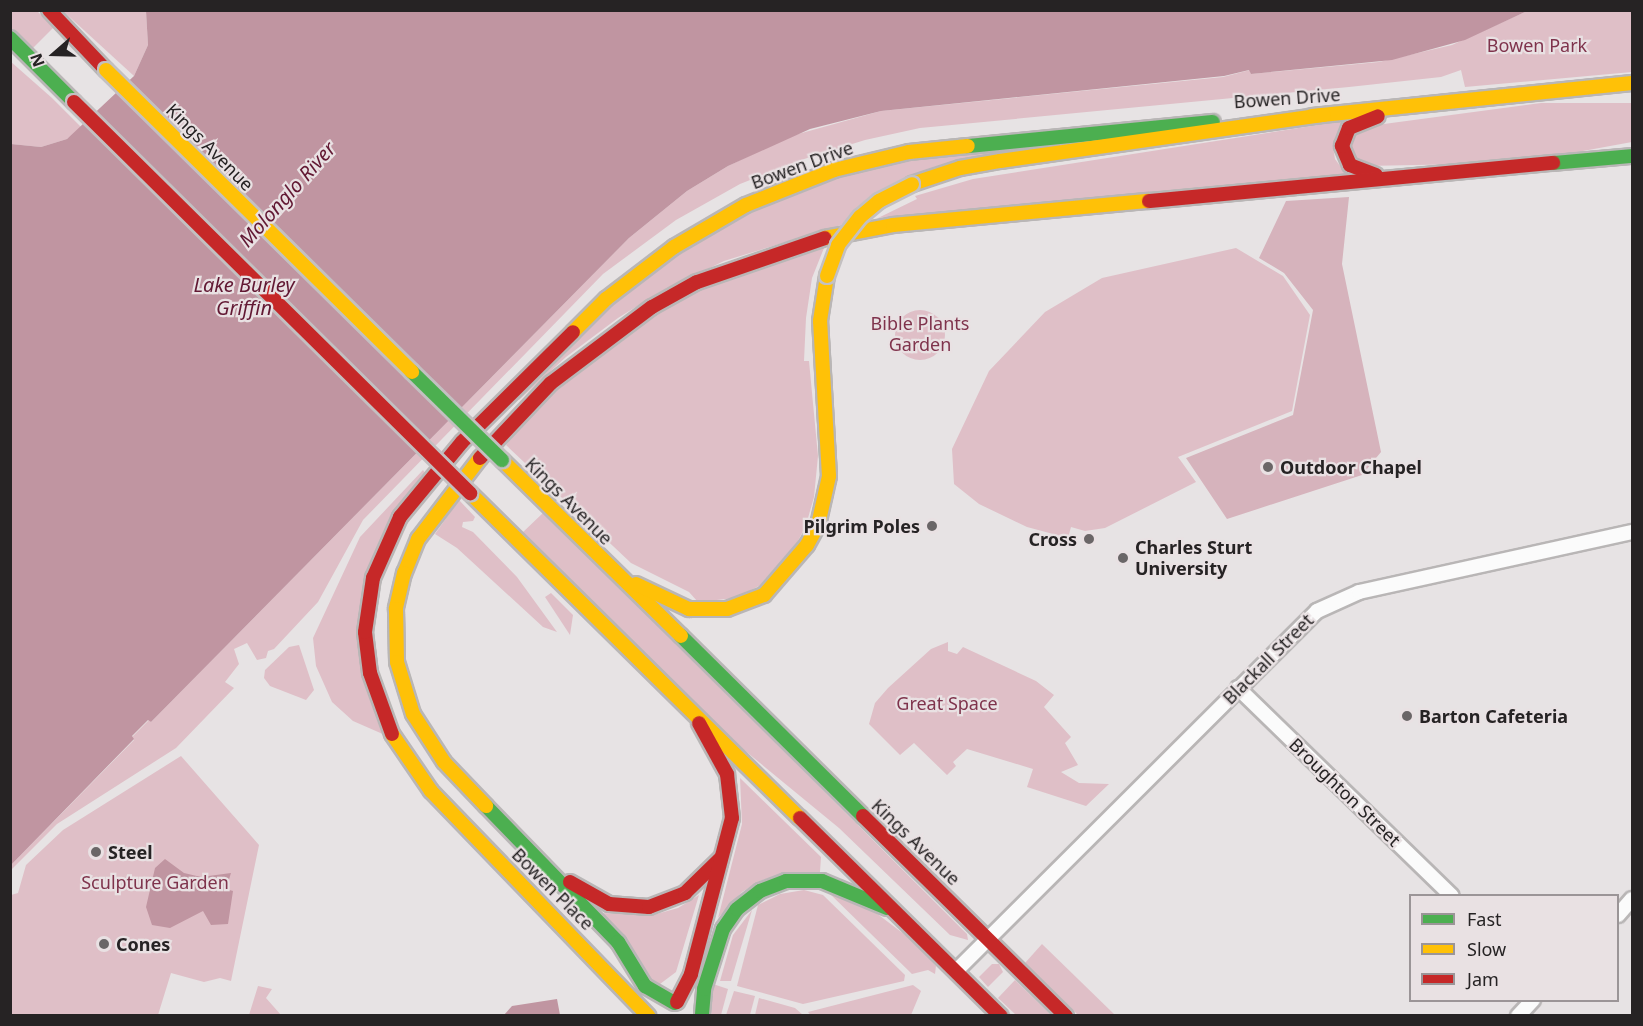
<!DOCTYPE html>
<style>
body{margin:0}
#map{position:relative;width:1643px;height:1026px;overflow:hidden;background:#e7e3e4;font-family:"Noto Sans",sans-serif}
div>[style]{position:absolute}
.green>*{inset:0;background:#dfbfc7}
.round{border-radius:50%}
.forest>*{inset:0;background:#d6b3bc}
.water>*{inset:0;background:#c095a1}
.roads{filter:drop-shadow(2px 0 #b9b6b6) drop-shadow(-2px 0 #b9b6b6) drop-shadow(0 2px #b9b6b6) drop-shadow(0 -2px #b9b6b6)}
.street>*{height:14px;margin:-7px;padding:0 7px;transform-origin:7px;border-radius:7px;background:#fbfbfb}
.fast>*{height:14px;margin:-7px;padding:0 7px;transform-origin:7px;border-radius:7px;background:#4caf50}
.slow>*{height:14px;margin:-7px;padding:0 7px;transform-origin:7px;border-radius:7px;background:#ffc107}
.jam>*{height:14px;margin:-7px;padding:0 7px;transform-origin:7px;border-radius:7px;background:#c62828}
.bridges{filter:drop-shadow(2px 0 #c3c0c1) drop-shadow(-2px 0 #c3c0c1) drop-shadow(0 2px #c3c0c1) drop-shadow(0 -2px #c3c0c1)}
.fast-bridge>*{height:14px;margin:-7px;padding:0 7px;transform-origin:7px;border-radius:7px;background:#4caf50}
.slow-bridge>*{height:14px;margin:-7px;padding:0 7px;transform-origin:7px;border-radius:7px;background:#ffc107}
.jam-bridge>*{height:14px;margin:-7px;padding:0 7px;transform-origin:7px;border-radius:7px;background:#c62828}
.dots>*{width:16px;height:16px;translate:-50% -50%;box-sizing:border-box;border:3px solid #e9e1e3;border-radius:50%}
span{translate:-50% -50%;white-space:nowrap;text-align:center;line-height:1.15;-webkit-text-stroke:4.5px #e9e1e3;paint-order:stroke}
.park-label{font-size:18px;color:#7f334c}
.street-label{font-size:18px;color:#262324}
.poi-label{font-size:18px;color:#262324;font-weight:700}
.left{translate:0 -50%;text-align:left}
.right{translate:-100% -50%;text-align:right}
.water-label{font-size:20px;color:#621833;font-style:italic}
.frame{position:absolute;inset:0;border:12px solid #262324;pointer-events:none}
.legend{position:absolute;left:1409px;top:894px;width:210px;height:108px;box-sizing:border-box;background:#e9e1e3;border:2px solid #9b9597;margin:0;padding:8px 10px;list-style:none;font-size:18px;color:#262324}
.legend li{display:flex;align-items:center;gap:12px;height:30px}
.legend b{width:30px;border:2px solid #9b9597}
.north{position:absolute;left:24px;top:24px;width:60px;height:60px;-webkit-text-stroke:4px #e9e1e3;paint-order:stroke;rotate:250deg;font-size:16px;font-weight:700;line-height:24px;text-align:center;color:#262324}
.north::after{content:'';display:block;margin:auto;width:21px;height:27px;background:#262324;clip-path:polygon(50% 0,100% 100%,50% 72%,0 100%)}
</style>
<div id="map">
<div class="green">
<i style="clip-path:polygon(10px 11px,37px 11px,54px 27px,32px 49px,11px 28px)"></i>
<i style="clip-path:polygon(63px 11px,146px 11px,148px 45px,134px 76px)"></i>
<i style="clip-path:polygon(1527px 11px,1632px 11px,1632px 72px,1465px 87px,1461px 70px,1441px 77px,1349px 87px,920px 128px,865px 140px,801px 160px,740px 184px,676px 220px,603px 274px,363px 520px,318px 602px,274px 649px,268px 651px,266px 658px,257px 660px,247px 643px,234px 649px,239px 664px,225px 682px,234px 688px,176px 748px,57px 824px,11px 870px,11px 865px,134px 740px,132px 737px,149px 720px,151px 722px,629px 238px,687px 191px,728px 166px,791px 136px,881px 111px,1223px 77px,1250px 70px,1251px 74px,1379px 62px,1452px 45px)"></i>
<i style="clip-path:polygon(10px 61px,52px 98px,82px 128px,67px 139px,41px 147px,11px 144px)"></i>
<i style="clip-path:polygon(1541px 103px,1632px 103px,1632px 142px,1561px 155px,1468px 164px,1365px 166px,1348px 151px,1353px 133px,1369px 126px)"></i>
<i style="clip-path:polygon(1343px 121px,1333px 147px,1335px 159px,1346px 174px,878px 218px,917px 199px,915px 196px,973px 179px)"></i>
<i style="clip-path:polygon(1134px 132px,972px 163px,841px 225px,724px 261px,658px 293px,618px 318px,566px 357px,519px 400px,514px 395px,588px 320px,722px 221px,869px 163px)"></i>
<i style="clip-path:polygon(826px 243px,812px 278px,806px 318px,804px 361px,809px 361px,818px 456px,814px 497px,806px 525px,797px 543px,759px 586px,735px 598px,698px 602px,689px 592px,631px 563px,506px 445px,546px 395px,623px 332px,711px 282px)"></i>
<i style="clip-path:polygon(1236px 248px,1283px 276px,1310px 315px,1292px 411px,1178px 457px,1196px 482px,1105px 528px,1085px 531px,1071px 527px,1068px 538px,1027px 527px,979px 504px,954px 484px,952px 449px,989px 371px,1045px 312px,1102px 278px)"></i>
<i class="round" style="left:895px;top:310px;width:50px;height:50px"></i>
<i style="clip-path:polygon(423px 470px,425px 473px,402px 502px,367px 581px,385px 735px,353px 721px,332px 702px,316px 666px,313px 638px,360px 537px)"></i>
<i style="clip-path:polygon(459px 500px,475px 517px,473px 521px,463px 522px,462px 527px,473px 532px,517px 577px,557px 632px,543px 627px,457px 548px,435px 534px)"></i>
<i style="clip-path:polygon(544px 512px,967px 934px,968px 940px,950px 935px,839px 828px,743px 749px,521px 534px)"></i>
<i style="clip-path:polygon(551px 593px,573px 615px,570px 635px,545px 597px)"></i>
<i style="clip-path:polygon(948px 642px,948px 651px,957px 654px,963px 647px,1036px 681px,1054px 695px,1044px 707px,1071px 737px,1065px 743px,1078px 765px,1061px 772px,1079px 783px,1109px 784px,1086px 806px,1027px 787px,1033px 769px,967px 749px,953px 762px,956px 766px,947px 775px,914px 743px,900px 755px,869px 724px,875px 703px,888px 688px,931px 649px)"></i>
<i style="clip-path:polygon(299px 645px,314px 690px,306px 700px,270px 686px,264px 678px,265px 670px,289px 647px)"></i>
<i style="clip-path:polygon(181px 756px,259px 845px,231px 981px,220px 978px,204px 982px,171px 973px,158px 1015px,11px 1016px,11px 895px,18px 893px,26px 865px,63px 830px)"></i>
<i style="clip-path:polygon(740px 778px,821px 857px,820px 872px,788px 872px,760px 881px,742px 892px,718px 918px,742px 824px)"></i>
<i style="clip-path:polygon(804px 890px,823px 895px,905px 975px,904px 981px,803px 1004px,737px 986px,758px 905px,780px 894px)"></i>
<i style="clip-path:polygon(827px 891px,863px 903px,917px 944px,936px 966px,935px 974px,928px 970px,912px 974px)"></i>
<i style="clip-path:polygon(699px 895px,676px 972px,656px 987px,625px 942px,627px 939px,601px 913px,653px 915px,678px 908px)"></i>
<i style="clip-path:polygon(752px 910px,731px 981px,720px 981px,733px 935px)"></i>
<i style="clip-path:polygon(1042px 944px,1115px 1015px,1078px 1015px,1025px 963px)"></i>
<i style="clip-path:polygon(992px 964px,999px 964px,1003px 972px,988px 987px,979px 977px)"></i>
<i style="clip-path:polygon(1015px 980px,1051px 1015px,1016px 1015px,998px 998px)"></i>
<i style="clip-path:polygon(713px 984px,728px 989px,721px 1015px,711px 1016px)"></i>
<i style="clip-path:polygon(913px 985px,921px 991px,911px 1015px,811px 1016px,808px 1012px)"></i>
<i style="clip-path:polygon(258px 986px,272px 989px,266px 998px,281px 1015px,249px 1015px)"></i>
<i style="clip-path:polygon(734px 991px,755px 996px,750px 1015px,726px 1015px)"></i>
<i style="clip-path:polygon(759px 998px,795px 1008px,803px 1015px,755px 1015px)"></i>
</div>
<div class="forest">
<i style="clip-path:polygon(1349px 197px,1342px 264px,1381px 452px,1362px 475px,1227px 519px,1186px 458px,1293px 415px,1313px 310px,1284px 273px,1259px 258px,1286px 201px)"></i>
</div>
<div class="water">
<i style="clip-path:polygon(146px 11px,1527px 11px,1465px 40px,1392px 60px,1251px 74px,1249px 70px,1224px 76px,881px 111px,810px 129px,728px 166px,687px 191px,629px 238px,151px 722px,148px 720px,132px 736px,134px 739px,11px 865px,11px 144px,41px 147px,67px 139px,134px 76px,148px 45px)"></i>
<i style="clip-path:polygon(165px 859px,184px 873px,201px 877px,231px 873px,226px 889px,233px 891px,228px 924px,211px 925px,203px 911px,170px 928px,152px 925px,146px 907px,155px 868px)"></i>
<i style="clip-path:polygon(557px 999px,560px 1015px,504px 1015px,512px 1006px)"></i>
</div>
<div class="roads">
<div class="street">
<i style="left:1238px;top:688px;width:298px;rotate:44.2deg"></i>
<i style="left:1618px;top:915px;width:21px;rotate:-49deg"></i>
<i style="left:956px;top:971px;width:510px;rotate:-44.92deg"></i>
<i style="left:1317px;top:611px;width:46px;rotate:-24.3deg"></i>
<i style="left:1359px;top:592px;width:280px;rotate:-12.4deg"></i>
<i style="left:1518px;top:1016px;width:22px;rotate:-47deg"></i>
</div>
<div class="fast">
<i style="left:10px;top:38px;width:91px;rotate:45deg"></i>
<i style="left:968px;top:146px;width:246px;rotate:-5.6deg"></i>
<i style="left:1553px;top:163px;width:79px;rotate:-5.1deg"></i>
<i style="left:681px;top:636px;width:256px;rotate:44.7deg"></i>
<i style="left:486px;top:806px;width:190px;rotate:45.9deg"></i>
<i style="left:618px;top:942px;width:52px;rotate:58.5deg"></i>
<i style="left:645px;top:986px;width:34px;rotate:30deg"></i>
<i style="left:702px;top:1014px;width:25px;rotate:-85deg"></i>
<i style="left:704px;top:989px;width:63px;rotate:-72.4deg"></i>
<i style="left:723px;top:929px;width:24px;rotate:-55deg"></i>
<i style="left:737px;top:909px;width:29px;rotate:-38deg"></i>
<i style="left:760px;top:891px;width:28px;rotate:-21deg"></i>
<i style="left:786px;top:881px;width:36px"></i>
<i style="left:822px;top:881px;width:70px;rotate:22.6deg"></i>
</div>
<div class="slow">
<i style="left:1312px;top:116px;width:322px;rotate:-5.9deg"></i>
<i style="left:912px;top:184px;width:51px;rotate:-18.4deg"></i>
<i style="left:960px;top:168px;width:41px;rotate:-9.9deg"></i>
<i style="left:1000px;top:161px;width:327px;rotate:-8.1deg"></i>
<i style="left:825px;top:238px;width:69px;rotate:-10.8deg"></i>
<i style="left:893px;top:225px;width:257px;rotate:-5.4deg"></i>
<i style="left:573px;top:332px;width:47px;rotate:-45deg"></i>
<i style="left:606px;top:299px;width:86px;rotate:-37.4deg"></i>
<i style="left:674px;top:247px;width:83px;rotate:-30.3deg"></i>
<i style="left:746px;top:205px;width:95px;rotate:-21.7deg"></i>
<i style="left:834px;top:170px;width:77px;rotate:-13.5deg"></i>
<i style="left:909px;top:152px;width:59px;rotate:-5.8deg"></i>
<i style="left:480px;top:458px;width:102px;rotate:127.4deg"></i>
<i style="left:418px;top:539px;width:37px;rotate:112deg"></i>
<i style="left:404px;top:573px;width:37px;rotate:103deg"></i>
<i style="left:396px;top:609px;width:53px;rotate:88.9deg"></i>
<i style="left:397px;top:662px;width:54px;rotate:72.9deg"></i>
<i style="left:413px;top:714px;width:57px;rotate:57.1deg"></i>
<i style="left:444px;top:762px;width:61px;rotate:46.3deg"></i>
<i style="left:502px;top:460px;width:251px;rotate:44.5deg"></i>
<i style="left:470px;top:493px;width:463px;rotate:44.6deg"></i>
<i style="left:636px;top:584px;width:59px;rotate:25.3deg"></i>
<i style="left:689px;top:609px;width:38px"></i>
<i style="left:727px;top:609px;width:40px;rotate:-21deg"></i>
<i style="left:764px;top:595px;width:66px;rotate:-49.3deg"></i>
<i style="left:807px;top:545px;width:23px;rotate:-61deg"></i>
<i style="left:818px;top:525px;width:50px;rotate:-77.3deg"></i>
<i style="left:829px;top:476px;width:155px;rotate:-93.3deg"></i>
<i style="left:820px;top:321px;width:46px;rotate:-81.2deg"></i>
<i style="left:392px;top:734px;width:69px;rotate:55.6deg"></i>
<i style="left:431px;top:791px;width:313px;rotate:46deg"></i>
</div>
<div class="jam">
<i style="left:49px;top:10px;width:83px;rotate:46.5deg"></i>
<i style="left:1376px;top:175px;width:28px;rotate:-159deg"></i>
<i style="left:1350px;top:165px;width:21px;rotate:-113deg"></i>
<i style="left:1342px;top:146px;width:19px;rotate:-69deg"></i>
<i style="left:1349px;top:128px;width:31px;rotate:-22deg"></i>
<i style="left:1149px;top:201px;width:406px;rotate:-5.4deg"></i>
<i style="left:480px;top:458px;width:103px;rotate:-46.6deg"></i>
<i style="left:551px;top:383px;width:126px;rotate:-37deg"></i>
<i style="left:652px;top:307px;width:51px;rotate:-29.1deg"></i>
<i style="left:697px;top:282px;width:135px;rotate:-19deg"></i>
<i style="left:392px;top:734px;width:65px;rotate:-109.8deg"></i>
<i style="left:370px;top:673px;width:41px;rotate:-97deg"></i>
<i style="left:365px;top:632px;width:55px;rotate:-81.6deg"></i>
<i style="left:373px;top:578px;width:67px;rotate:-66.1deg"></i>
<i style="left:400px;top:517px;width:97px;rotate:-50.4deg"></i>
<i style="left:462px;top:442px;width:156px;rotate:-44.7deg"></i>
<i style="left:863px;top:816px;width:285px;rotate:44.6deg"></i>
<i style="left:800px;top:818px;width:282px;rotate:44.6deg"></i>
<i style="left:570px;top:882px;width:45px;rotate:29.4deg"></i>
<i style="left:609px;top:904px;width:40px;rotate:4.3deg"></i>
<i style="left:649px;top:907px;width:39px;rotate:-21deg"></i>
<i style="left:685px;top:893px;width:49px;rotate:-44.2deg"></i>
<i style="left:677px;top:1002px;width:31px;rotate:-63deg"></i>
<i style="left:691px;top:974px;width:161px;rotate:-75.3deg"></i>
<i style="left:732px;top:818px;width:44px;rotate:-96.5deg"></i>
<i style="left:727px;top:774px;width:58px;rotate:-118.8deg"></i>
</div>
</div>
<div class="bridges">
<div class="fast-bridge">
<i style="left:412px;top:372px;width:126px;rotate:44.4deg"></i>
</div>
<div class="slow-bridge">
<i style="left:106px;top:70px;width:430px;rotate:44.6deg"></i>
<i style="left:827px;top:276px;width:33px;rotate:-70deg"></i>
<i style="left:838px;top:245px;width:36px;rotate:-52deg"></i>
<i style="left:860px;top:217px;width:25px;rotate:-40deg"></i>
<i style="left:879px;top:201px;width:37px;rotate:-27deg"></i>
</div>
<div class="jam-bridge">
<i style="left:74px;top:102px;width:557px;rotate:44.64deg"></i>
</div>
</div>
<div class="dots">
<i style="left:1268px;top:467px;background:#6a6667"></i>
<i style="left:932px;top:526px;background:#6a6667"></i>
<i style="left:1089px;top:539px;background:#6a6667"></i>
<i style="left:1123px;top:558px;background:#6a6667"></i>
<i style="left:1407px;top:716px;background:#6a6667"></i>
<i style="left:96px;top:852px;background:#6a6667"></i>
<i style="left:104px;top:944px;background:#6a6667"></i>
</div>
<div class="park-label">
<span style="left:1537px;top:45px">Bowen Park</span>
<span style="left:920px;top:334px">Bible Plants<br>Garden</span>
<span style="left:947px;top:703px">Great Space</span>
<span style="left:155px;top:882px">Sculpture Garden</span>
</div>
<div class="street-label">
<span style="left:1287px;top:98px;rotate:-4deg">Bowen Drive</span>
<span style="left:210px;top:147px;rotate:45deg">Kings Avenue</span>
<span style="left:802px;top:165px;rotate:-20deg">Bowen Drive</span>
<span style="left:569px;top:501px;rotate:45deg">Kings Avenue</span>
<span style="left:1268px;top:659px;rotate:-45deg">Blackall Street</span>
<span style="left:1345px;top:792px;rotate:44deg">Broughton Street</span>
<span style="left:916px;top:842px;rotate:44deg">Kings Avenue</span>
<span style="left:553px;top:889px;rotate:45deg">Bowen Place</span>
</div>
<div class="poi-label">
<span class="left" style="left:1280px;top:467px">Outdoor Chapel</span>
<span class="right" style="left:920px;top:526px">Pilgrim Poles</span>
<span class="right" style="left:1077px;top:539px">Cross</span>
<span class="left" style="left:1135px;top:558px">Charles Sturt<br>University</span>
<span class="left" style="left:1419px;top:716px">Barton Cafeteria</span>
<span class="left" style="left:108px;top:852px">Steel</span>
<span class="left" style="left:116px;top:944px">Cones</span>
</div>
<div class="water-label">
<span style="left:287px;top:194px;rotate:-48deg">Molonglo River</span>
<span style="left:244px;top:296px">Lake Burley<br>Griffin</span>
</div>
<div class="frame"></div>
<ul class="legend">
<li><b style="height:8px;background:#4caf50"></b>Fast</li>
<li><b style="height:8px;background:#ffc107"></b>Slow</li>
<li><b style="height:8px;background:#c62828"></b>Jam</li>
</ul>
<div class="north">N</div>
</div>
